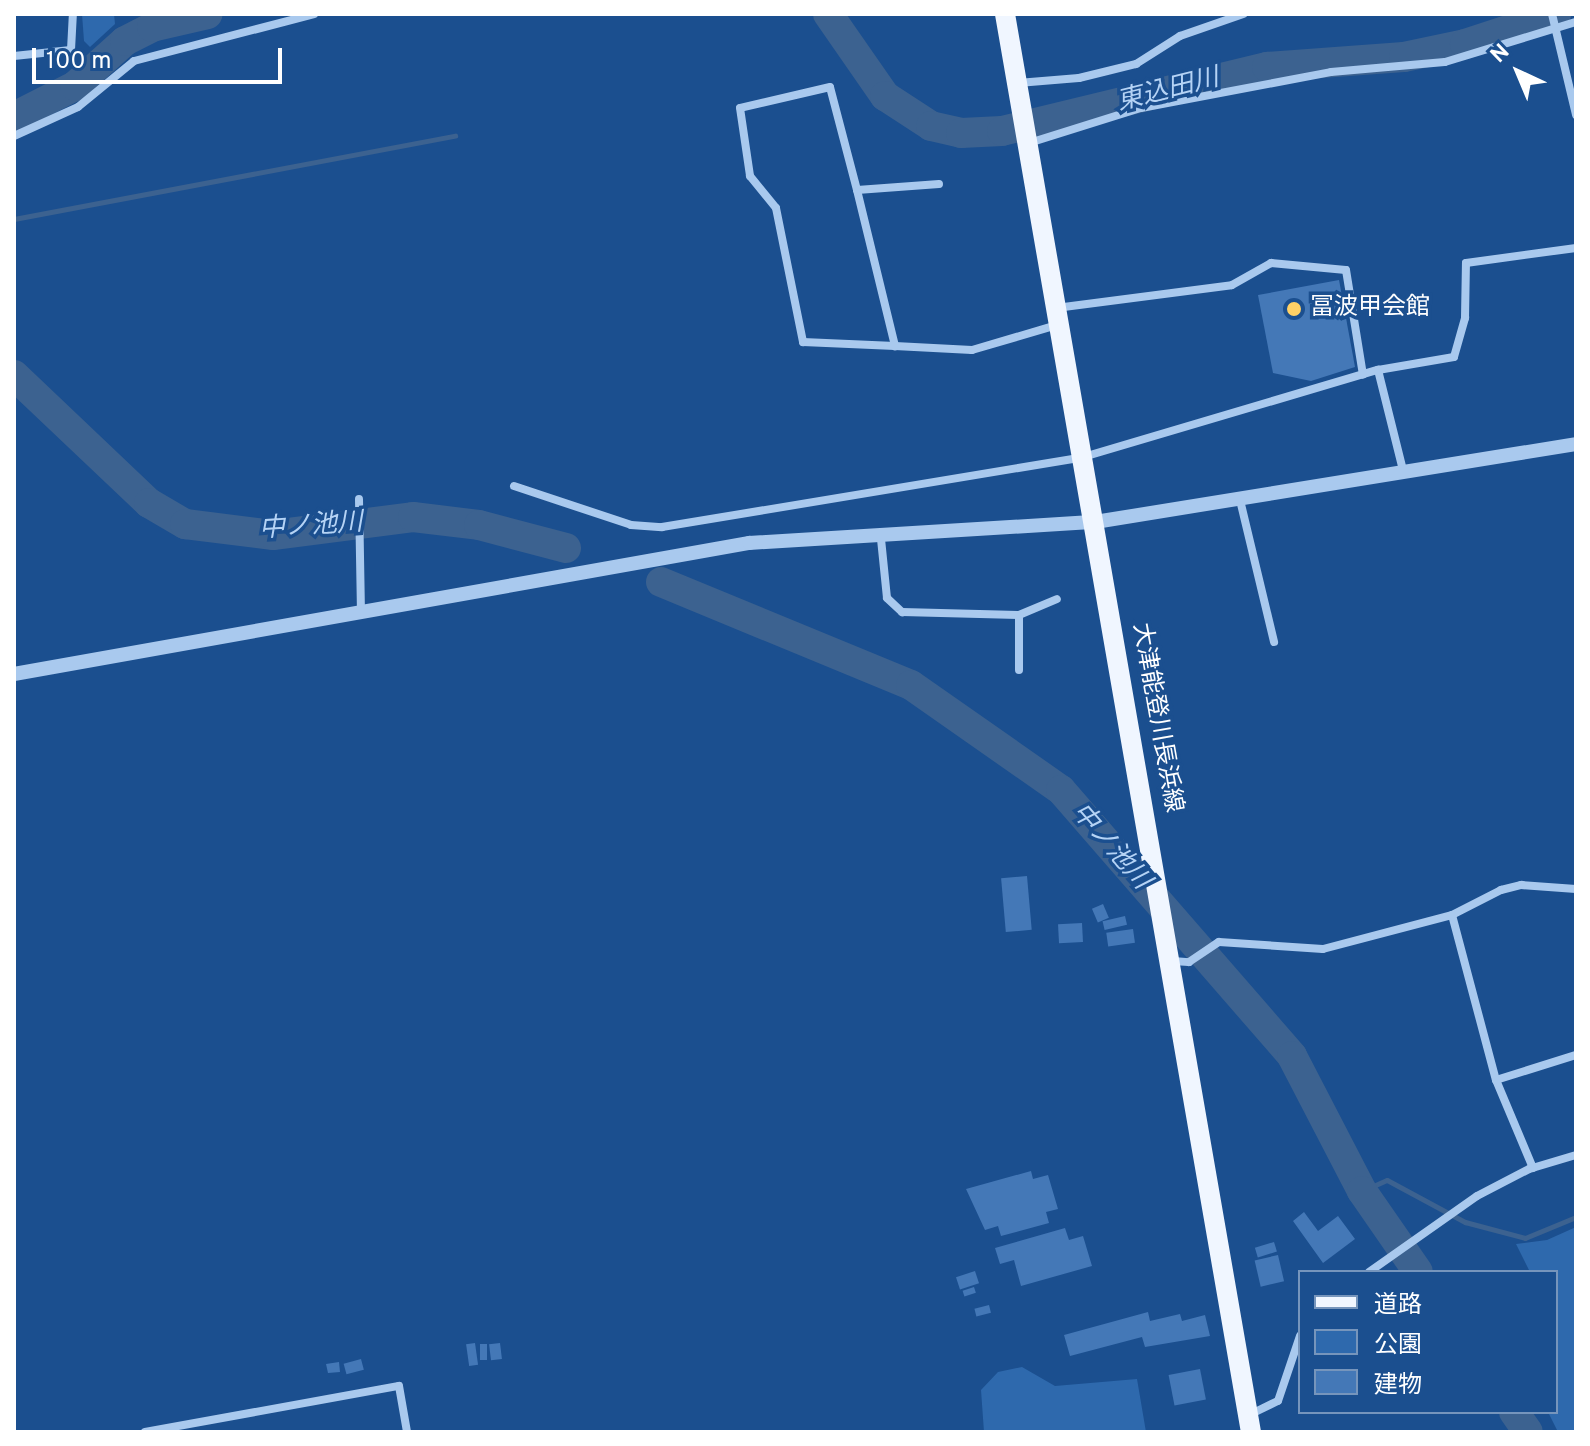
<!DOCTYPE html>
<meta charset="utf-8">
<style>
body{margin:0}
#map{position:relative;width:1590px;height:1446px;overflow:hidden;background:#1b4f8f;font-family:Overpass,"Noto Sans JP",sans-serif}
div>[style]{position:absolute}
.green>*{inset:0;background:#2e69ad}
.stream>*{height:5px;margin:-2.5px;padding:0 2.5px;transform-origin:2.5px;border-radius:2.5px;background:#3c6290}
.river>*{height:30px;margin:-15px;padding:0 15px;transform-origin:15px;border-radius:15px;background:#3c6290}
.building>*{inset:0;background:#4478b7;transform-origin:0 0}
.minor>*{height:8px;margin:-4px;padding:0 4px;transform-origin:4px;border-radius:4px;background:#a9c9ee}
.tertiary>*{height:14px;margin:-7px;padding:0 7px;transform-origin:7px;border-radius:7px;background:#a9c9ee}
.primary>*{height:20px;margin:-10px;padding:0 10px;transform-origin:10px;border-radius:10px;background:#f0f6ff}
.dots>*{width:22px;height:22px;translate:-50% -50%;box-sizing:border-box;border:4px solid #1b4f8f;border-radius:50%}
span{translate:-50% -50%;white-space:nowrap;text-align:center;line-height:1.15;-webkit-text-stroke:7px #1b4f8f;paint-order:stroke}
.poi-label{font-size:24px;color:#fff}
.left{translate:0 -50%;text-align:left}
.street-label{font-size:24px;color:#fff}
.water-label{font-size:26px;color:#b5d3f5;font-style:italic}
.frame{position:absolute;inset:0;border:16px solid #fff;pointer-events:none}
.legend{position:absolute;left:1298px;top:1270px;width:260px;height:144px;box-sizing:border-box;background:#1b4f8f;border:2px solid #7695bc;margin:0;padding:10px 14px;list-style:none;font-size:24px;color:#fff}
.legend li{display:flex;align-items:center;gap:16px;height:40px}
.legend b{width:40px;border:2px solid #7695bc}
.north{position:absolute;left:1478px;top:32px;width:80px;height:80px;-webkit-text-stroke:6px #1b4f8f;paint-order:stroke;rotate:316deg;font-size:22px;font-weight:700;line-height:32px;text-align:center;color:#fff}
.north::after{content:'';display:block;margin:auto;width:28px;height:36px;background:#fff;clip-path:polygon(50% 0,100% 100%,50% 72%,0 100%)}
.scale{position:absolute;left:32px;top:48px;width:250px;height:36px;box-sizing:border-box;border:4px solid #fff;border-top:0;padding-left:10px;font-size:24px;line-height:28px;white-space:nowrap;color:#fff;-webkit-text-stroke:6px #1b4f8f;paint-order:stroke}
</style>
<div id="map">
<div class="green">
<i style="clip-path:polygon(82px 14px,114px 14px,115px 24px,90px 47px,84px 41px)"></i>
<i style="clip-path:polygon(1576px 1227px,1576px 1432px,1558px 1432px,1548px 1412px,1556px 1412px,1556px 1272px,1530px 1272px,1516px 1244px,1547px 1240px)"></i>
<i style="clip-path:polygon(1022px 1367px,1055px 1386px,1137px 1379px,1146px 1432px,984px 1432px,981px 1390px,998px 1372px)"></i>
</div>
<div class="stream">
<i style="left:14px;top:219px;width:449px;rotate:-10.7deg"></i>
<i style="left:1362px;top:1191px;width:27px;rotate:-24deg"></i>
<i style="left:1387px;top:1180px;width:89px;rotate:28.3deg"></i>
<i style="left:1465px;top:1222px;width:62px;rotate:14.9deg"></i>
<i style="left:1525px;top:1238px;width:55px;rotate:-22.4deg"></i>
</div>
<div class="river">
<i style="left:828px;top:14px;width:100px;rotate:55.2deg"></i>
<i style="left:885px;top:96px;width:55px;rotate:33.1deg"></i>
<i style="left:931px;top:126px;width:31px;rotate:13deg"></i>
<i style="left:961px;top:133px;width:41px;rotate:-2.8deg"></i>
<i style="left:1002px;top:131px;width:273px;rotate:-13.6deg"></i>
<i style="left:1267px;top:67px;width:137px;rotate:-4.2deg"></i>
<i style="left:1404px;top:57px;width:62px;rotate:-12deg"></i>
<i style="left:1465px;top:44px;width:96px;rotate:-18.2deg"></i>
<i style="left:14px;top:117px;width:68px;rotate:-26.9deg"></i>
<i style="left:75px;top:86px;width:67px;rotate:-42deg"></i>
<i style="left:125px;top:41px;width:30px;rotate:-27deg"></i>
<i style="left:152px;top:27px;width:57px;rotate:-13.1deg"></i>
<i style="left:14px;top:375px;width:186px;rotate:43.5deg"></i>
<i style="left:149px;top:503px;width:42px;rotate:30.3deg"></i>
<i style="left:185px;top:524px;width:89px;rotate:7.1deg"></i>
<i style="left:273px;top:535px;width:141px;rotate:-7.3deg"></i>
<i style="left:413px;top:517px;width:66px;rotate:6.9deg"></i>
<i style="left:479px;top:525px;width:90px;rotate:14.8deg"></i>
<i style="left:661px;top:582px;width:270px;rotate:22.4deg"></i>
<i style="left:911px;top:685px;width:183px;rotate:35deg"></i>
<i style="left:1061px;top:790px;width:352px;rotate:49deg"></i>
<i style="left:1292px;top:1056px;width:152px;rotate:62.6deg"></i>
<i style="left:1362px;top:1191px;width:98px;rotate:55.3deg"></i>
<i style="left:1514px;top:1412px;width:24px;rotate:55deg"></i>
</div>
<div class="building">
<i style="clip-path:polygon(1339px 280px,1355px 367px,1311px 381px,1273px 373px,1258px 295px)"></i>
<i style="left:1027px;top:876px;width:54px;height:26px;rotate:85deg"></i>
<i style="left:1103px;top:904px;width:15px;height:12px;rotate:67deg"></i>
<i style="left:1125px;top:916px;width:9px;height:23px;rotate:77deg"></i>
<i style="left:1082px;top:923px;width:19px;height:24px;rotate:87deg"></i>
<i style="left:1133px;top:929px;width:14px;height:27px;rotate:82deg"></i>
<i style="clip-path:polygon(1031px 1171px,1033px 1179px,1048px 1175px,1058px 1209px,1046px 1212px,1049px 1223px,1001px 1236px,998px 1226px,985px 1230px,966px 1189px)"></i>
<i style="clip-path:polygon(1304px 1212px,1318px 1231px,1338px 1216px,1355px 1239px,1323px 1263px,1293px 1221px)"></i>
<i style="clip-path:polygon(1065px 1228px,1069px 1240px,1083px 1236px,1092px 1266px,1021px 1286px,1014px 1260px,1000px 1264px,995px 1248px)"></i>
<i style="left:1274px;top:1242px;width:10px;height:20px;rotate:73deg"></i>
<i style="left:1278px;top:1255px;width:27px;height:24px;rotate:77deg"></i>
<i style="left:975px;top:1271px;width:13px;height:20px;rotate:72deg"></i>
<i style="left:974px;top:1287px;width:6px;height:12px;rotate:72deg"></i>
<i style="left:989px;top:1305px;width:8px;height:15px;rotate:76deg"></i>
<i style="clip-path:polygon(1148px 1312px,1150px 1321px,1180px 1314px,1182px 1321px,1205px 1315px,1210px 1336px,1145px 1347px,1142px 1337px,1070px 1356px,1064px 1335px)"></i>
<i style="left:475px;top:1343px;width:22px;height:9px;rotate:82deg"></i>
<i style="left:500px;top:1343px;width:16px;height:11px;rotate:83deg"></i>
<i style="left:480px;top:1344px;width:7px;height:16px"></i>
<i style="left:361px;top:1359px;width:11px;height:18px;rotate:75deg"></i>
<i style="clip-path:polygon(339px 1362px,340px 1372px,328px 1373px,326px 1364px)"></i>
<i style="left:1200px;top:1369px;width:31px;height:32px;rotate:79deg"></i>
</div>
<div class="minor">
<i style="left:1552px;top:14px;width:104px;rotate:76.6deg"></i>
<i style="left:14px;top:56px;width:57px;rotate:-6deg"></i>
<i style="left:71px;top:50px;width:36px;rotate:-87deg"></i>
<i style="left:1018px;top:83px;width:61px;rotate:-4.7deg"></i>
<i style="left:1079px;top:78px;width:59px;rotate:-13.8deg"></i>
<i style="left:1136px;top:64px;width:52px;rotate:-32.5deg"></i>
<i style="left:1180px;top:36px;width:67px;rotate:-19.2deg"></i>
<i style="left:14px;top:136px;width:70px;rotate:-24.4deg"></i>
<i style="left:78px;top:107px;width:72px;rotate:-39.4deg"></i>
<i style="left:134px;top:61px;width:186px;rotate:-14.6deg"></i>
<i style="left:1029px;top:143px;width:117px;rotate:-17.4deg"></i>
<i style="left:1141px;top:108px;width:193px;rotate:-10.7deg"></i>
<i style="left:1331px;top:72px;width:114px;rotate:-5deg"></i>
<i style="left:1445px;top:62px;width:137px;rotate:-17deg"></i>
<i style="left:939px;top:184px;width:82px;rotate:175.8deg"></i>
<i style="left:857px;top:190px;width:161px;rotate:76.3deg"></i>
<i style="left:895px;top:346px;width:77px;rotate:3deg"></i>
<i style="left:972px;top:350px;width:89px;rotate:-16.4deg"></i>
<i style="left:857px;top:190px;width:106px;rotate:-104.7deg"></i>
<i style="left:830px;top:87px;width:92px;rotate:166.9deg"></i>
<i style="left:740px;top:108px;width:69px;rotate:81.6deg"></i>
<i style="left:750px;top:176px;width:41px;rotate:50.9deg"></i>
<i style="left:776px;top:208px;width:137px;rotate:78.6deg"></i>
<i style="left:803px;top:342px;width:92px;rotate:2.5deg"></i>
<i style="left:1056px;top:308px;width:177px;rotate:-7.4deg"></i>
<i style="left:1232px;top:285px;width:45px;rotate:-29.4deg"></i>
<i style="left:1271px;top:263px;width:75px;rotate:5.3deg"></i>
<i style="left:1346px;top:270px;width:106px;rotate:80.8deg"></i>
<i style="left:1378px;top:370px;width:107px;rotate:76deg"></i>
<i style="left:514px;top:486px;width:123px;rotate:18.4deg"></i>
<i style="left:631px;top:525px;width:31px;rotate:4deg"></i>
<i style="left:662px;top:527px;width:424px;rotate:-9.4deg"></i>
<i style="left:1080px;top:458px;width:311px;rotate:-16.5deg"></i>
<i style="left:1378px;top:370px;width:77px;rotate:-9.7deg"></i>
<i style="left:1454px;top:357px;width:41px;rotate:-74.2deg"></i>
<i style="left:1465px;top:318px;width:55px;rotate:-89deg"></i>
<i style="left:1466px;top:263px;width:111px;rotate:-7.8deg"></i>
<i style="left:359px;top:499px;width:112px;rotate:89deg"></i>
<i style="left:1240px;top:500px;width:146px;rotate:76.5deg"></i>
<i style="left:881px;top:539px;width:59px;rotate:84.2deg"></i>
<i style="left:887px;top:598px;width:21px;rotate:43deg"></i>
<i style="left:902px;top:612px;width:117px;rotate:1.5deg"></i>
<i style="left:1019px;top:615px;width:41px;rotate:-22.8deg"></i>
<i style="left:1019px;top:615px;width:55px;rotate:90deg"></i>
<i style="left:1452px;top:915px;width:171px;rotate:75.1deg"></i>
<i style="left:1173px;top:961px;width:16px;rotate:4deg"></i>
<i style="left:1189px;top:962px;width:36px;rotate:-34deg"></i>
<i style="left:1219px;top:942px;width:104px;rotate:3.9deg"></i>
<i style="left:1323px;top:949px;width:133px;rotate:-14.8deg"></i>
<i style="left:1452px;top:915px;width:55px;rotate:-27deg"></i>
<i style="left:1501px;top:890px;width:21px;rotate:-14deg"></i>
<i style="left:1521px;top:885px;width:55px;rotate:4.2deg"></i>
<i style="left:1533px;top:1168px;width:95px;rotate:-112.8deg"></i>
<i style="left:1496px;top:1080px;width:84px;rotate:-17.4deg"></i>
<i style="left:1369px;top:1272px;width:132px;rotate:-35.1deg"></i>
<i style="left:1477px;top:1196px;width:59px;rotate:-27.4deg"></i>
<i style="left:1529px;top:1169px;width:49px;rotate:-16.6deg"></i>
<i style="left:1249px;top:1415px;width:32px;rotate:-26deg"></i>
<i style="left:1278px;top:1401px;width:69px;rotate:-71.3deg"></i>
<i style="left:145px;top:1432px;width:258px;rotate:-10.3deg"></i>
<i style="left:399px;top:1386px;width:47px;rotate:80.1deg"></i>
</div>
<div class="tertiary">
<i style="left:14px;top:674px;width:747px;rotate:-10.11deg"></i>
<i style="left:749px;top:543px;width:347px;rotate:-3.5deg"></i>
<i style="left:1095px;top:522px;width:487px;rotate:-9.2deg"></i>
</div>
<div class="primary">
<i style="left:1005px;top:14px;width:1439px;rotate:80.16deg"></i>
</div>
<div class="dots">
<i style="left:1294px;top:309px;background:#ffd166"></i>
</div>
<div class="poi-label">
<span class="left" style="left:1310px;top:309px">冨波甲会館</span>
</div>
<div class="street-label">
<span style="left:1156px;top:718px;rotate:80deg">大津能登川長浜線</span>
</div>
<div class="water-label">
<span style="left:1168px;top:91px;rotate:-14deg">東込田川</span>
<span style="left:311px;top:527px;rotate:-4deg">中ノ池川</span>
<span style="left:1110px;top:847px;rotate:49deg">中ノ池川</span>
</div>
<div class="frame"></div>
<ul class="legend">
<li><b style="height:10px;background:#f0f6ff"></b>道路</li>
<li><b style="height:22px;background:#2e69ad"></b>公園</li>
<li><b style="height:22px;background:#4478b7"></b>建物</li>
</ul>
<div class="north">N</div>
<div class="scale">100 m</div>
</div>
